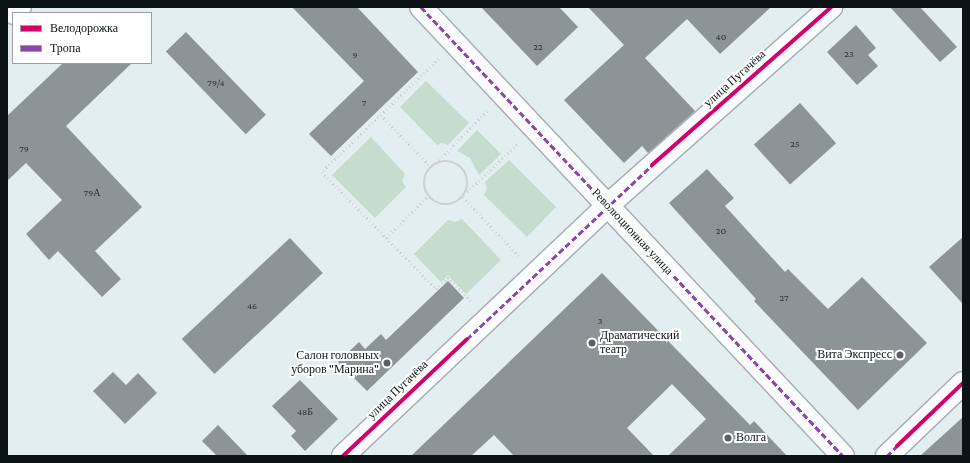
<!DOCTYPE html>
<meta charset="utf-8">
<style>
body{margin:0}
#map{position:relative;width:970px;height:463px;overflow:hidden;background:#e3eef1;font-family:"Crimson Pro",serif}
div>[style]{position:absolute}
.green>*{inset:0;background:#c5dccf}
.building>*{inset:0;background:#8c9495;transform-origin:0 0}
.path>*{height:2.5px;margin-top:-1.25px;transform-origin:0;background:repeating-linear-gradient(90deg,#ced1d2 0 1px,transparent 0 4px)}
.path>.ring{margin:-1.25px;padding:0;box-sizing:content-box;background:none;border:2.5px solid #ced1d2;border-radius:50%}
.roads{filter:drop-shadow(1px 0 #a5aeb0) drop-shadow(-1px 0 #a5aeb0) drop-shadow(0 1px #a5aeb0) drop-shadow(0 -1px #a5aeb0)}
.street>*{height:22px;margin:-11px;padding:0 11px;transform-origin:11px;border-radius:11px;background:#fbfcfd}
.secondary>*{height:22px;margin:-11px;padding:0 11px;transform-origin:11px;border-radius:11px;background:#fbfcfd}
.quiet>*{height:3px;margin-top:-1.5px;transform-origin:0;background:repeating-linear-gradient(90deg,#8e44ad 0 6px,transparent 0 9px)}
.cycleway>*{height:4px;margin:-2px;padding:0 2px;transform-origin:2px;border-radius:2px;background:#d6006c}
.dots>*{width:11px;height:11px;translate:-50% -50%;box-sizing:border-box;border:2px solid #fff;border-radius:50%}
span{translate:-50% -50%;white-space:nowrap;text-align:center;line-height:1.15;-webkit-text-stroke:4px #fff;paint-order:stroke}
.number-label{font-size:10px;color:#2c3335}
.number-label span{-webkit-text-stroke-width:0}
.street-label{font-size:12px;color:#0c1315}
.poi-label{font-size:12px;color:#0c1315}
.left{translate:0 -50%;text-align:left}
.right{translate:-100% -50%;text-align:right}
.frame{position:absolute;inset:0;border:8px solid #0c1315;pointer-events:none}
.legend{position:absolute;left:12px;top:12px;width:140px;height:52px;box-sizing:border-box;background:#fff;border:1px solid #9ea1a1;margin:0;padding:5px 7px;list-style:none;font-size:12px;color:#0c1315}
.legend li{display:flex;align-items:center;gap:8px;height:20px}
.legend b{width:20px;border:1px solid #9ea1a1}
</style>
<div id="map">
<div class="green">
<i style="clip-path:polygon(426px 81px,469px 123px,448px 145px,442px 143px,437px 145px,400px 107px)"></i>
<i style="clip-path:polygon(477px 130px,501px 154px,479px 175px,470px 158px,457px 151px)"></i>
<i style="clip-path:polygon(371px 137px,405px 174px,402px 181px,406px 187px,375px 218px,332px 175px)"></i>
<i style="clip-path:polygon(509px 160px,556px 207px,527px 237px,484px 195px,487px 189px,485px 182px)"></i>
<i style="clip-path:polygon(462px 219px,501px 260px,466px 294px,448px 275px,441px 282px,414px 254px,448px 220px,455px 222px)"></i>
</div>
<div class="building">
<i style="clip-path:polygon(292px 7px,357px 7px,418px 72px,331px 156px,309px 134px,364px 81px)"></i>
<i style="clip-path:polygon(481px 7px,559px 7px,578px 27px,537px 66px)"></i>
<i style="clip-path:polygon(588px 7px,771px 7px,720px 54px,687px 19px,645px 58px,695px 111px,648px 153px,642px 146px,624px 163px,564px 100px,624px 45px)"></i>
<i style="clip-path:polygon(890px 7px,920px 7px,957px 47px,940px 62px)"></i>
<i style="clip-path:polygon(856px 25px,876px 48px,868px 55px,878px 66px,857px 85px,827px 52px)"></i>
<i style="left:186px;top:32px;width:115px;height:28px;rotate:46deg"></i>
<i style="clip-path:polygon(63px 63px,132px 63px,66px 126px,142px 207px,95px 251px,121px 279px,102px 297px,58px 251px,49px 260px,26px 234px,62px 200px,26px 163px,7px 181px,7px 116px)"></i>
<i style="left:800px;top:103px;width:54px;height:62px;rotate:48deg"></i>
<i style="clip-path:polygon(707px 169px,734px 198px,725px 206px,785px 272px,788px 269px,828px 309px,862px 277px,927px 343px,858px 410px,754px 301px,756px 299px,669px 203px)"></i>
<i style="clip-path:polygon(963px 237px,963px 304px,929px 267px)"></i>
<i style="left:290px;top:238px;width:48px;height:148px;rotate:47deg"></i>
<i style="clip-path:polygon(602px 273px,750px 425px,754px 421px,787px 456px,668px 456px,706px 419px,672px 384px,627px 428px,654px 456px,514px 456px,494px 435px,471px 456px,411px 456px)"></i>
<i style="clip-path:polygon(448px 281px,464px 298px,367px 391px,338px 362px,359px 342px,365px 349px,381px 334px,386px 340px)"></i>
<i style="clip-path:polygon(113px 372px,126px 385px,138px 373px,157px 393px,125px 424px,93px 391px)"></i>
<i style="clip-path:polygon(300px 380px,338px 419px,305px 451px,291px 436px,296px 431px,272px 406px)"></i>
<i style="clip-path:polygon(963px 417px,963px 456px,920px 456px)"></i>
<i style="clip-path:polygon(218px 425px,248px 456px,217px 456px,202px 441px)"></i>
</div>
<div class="path">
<i style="left:439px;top:59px;width:163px;rotate:136deg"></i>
<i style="left:322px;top:172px;width:163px;rotate:45.7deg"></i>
<i style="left:436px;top:289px;width:17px;rotate:-45deg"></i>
<i style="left:448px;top:277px;width:35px;rotate:46deg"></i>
<i style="left:381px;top:115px;width:72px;rotate:46.1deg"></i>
<i class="ring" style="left:424px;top:161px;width:41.5px;height:41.5px"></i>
<i style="left:436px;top:163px;width:73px;rotate:-45.6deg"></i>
<i style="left:467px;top:192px;width:69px;rotate:-43.8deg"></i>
<i style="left:463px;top:197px;width:81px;rotate:46.5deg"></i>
<i style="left:386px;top:238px;width:59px;rotate:-45deg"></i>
</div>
<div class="roads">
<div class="street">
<i style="left:421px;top:7px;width:616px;rotate:46.78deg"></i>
<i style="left:343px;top:456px;width:364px;rotate:-43.4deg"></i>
<i style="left:607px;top:206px;width:300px;rotate:-41.6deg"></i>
<i style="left:887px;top:456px;width:105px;rotate:-43.8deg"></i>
</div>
<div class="secondary">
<i style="left:14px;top:13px;width:8px;rotate:-45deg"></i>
</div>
</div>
<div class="quiet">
<i style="left:421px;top:7px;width:616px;rotate:46.78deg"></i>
<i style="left:467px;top:339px;width:254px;rotate:-43.2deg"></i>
<i style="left:887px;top:456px;width:14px;rotate:-45deg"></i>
</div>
<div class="cycleway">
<i style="left:652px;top:165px;width:239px;rotate:-41.4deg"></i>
<i style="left:897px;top:446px;width:91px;rotate:-43.7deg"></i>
<i style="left:343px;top:456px;width:170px;rotate:-43.3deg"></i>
</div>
<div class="dots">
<i style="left:592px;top:343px;background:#576062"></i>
<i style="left:900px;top:355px;background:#576062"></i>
<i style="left:387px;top:363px;background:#576062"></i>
<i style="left:728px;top:438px;background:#576062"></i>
</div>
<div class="number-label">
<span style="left:721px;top:37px">40</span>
<span style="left:538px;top:47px">22</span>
<span style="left:849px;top:54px">23</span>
<span style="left:355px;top:55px">9</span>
<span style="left:216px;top:83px">79/4</span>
<span style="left:364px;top:103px">7</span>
<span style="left:795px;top:144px">25</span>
<span style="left:24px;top:149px">79</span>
<span style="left:92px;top:193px">79А</span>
<span style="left:721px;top:231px">20</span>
<span style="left:784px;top:298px">27</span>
<span style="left:252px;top:306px">46</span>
<span style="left:600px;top:321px">3</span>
<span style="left:305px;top:412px">48Б</span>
</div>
<div class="street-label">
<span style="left:735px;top:79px;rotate:-42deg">улица Пугачёва</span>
<span style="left:632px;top:232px;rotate:47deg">Революционная улица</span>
<span style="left:398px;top:390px;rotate:-44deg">улица Пугачёва</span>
</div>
<div class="poi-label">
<span class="left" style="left:600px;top:343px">Драматический<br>театр</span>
<span class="right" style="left:892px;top:355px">Вита Экспресс</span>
<span class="right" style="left:379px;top:363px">Салон головных<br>уборов "Марина"</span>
<span class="left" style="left:736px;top:438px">Волга</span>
</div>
<div class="frame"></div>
<ul class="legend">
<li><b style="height:5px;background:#d6006c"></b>Велодорожка</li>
<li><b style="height:5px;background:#8e44ad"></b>Тропа</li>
</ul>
</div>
